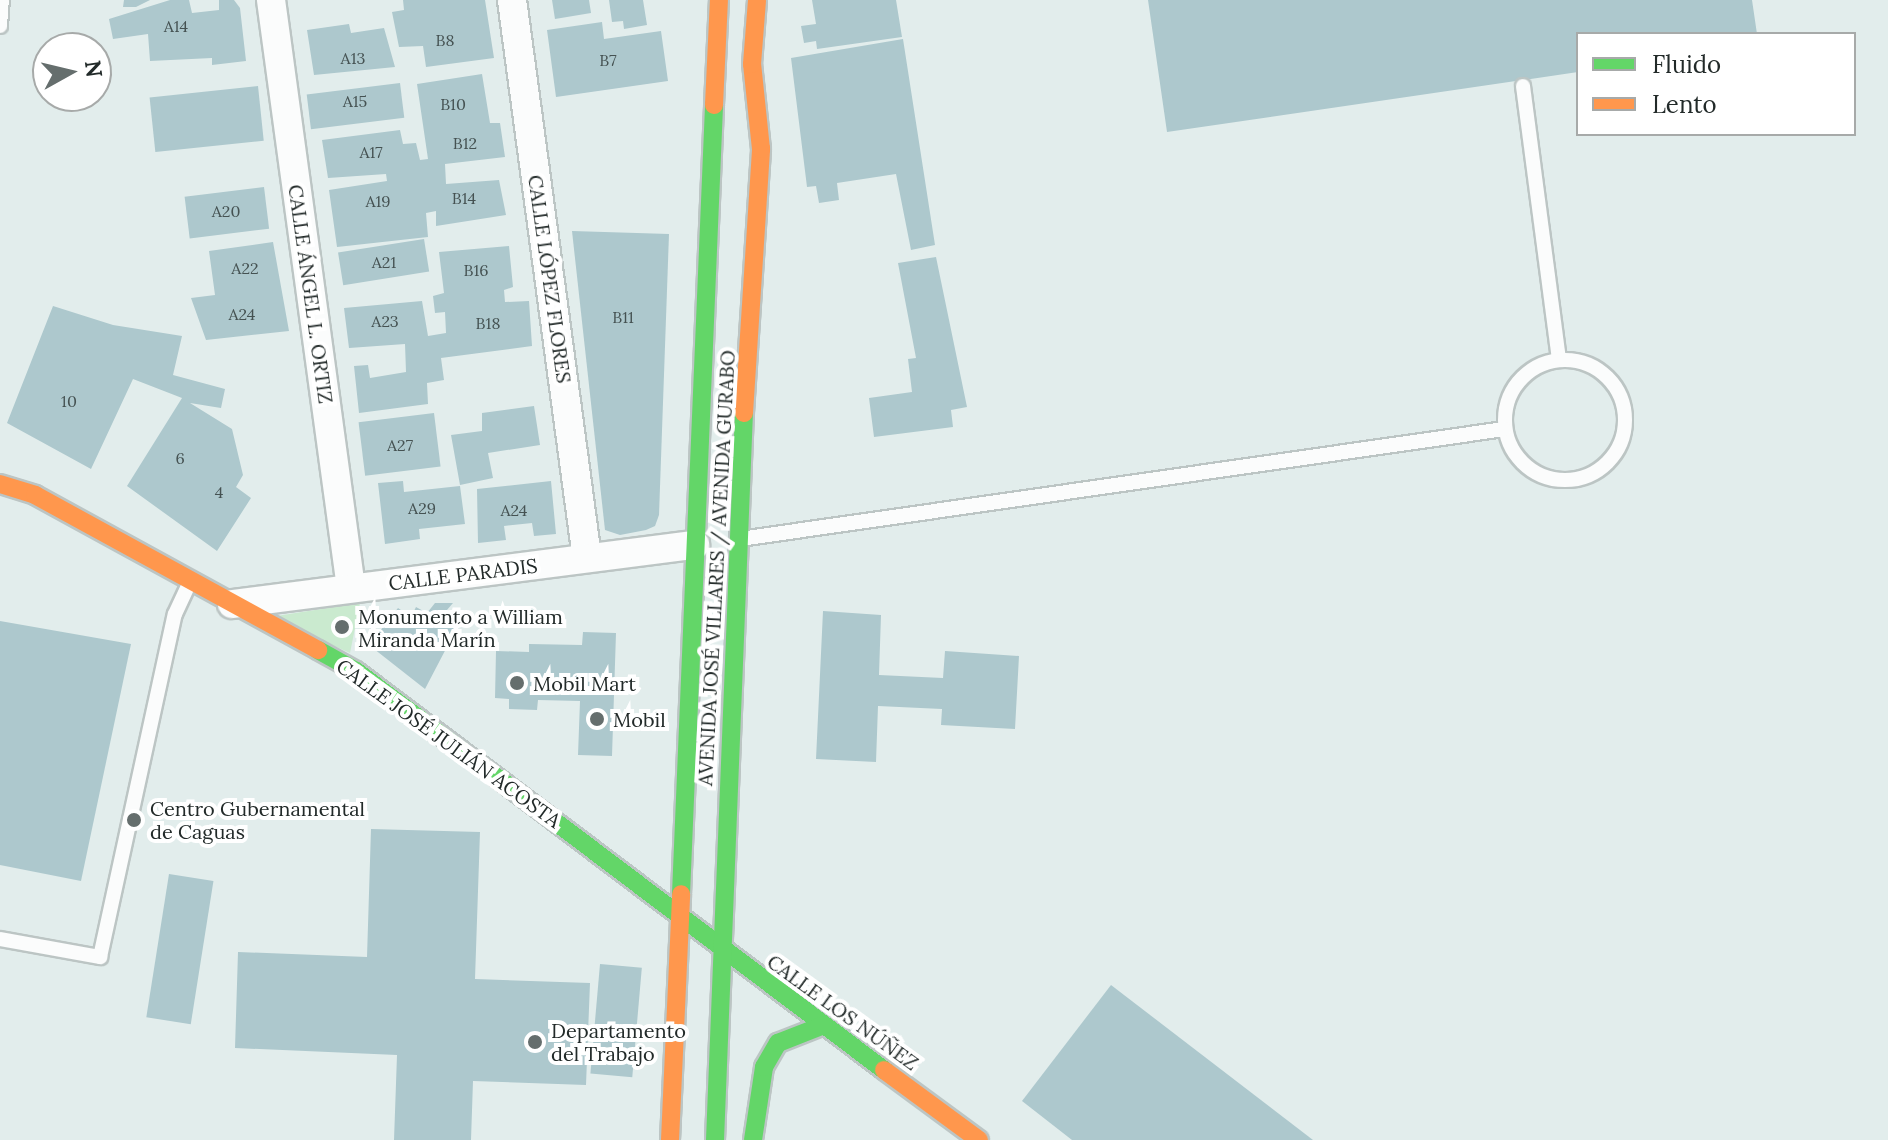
<!DOCTYPE html>
<meta charset="utf-8">
<style>
body{margin:0}
#map{position:relative;width:1888px;height:1140px;overflow:hidden;background:#e2edec;font-family:Lora,serif}
div>[style]{position:absolute}
.green>*{inset:0;background:#caeacf}
.building>*{inset:0;background:#adc8cd;transform-origin:0 0}
.roads{filter:drop-shadow(2px 0 #bcc5c4) drop-shadow(-2px 0 #bcc5c4) drop-shadow(0 2px #bcc5c4) drop-shadow(0 -2px #bcc5c4)}
.lane>*{height:14px;margin:-7px;padding:0 7px;transform-origin:7px;border-radius:7px;background:#fbfcfc}
.lane>.ring{margin:-7px;padding:0;box-sizing:content-box;background:none;border:14px solid #fbfcfc;border-radius:50%}
.street>*{height:28px;margin:-14px;padding:0 14px;transform-origin:14px;border-radius:14px;background:#fbfcfc}
.fast>*{height:18px;margin:-9px;padding:0 9px;transform-origin:9px;border-radius:9px;background:#63d668}
.slow>*{height:18px;margin:-9px;padding:0 9px;transform-origin:9px;border-radius:9px;background:#ff974d}
.dots>*{width:22px;height:22px;translate:-50% -50%;box-sizing:border-box;border:4px solid #fff;border-radius:50%}
span{translate:-50% -50%;white-space:nowrap;text-align:center;line-height:1.15;-webkit-text-stroke:8px #fff;paint-order:stroke}
.number-label{font-size:16px;color:#455252}
.number-label span{-webkit-text-stroke-width:0}
.street-label{font-size:20px;color:#222a29}
.poi-label{font-size:20px;color:#222a29}
.left{translate:0 -50%;text-align:left}
.legend{position:absolute;left:1576px;top:32px;width:280px;height:104px;box-sizing:border-box;background:#fff;border:2px solid #a7aaa9;margin:0;padding:10px 14px;list-style:none;font-size:24px;color:#222a29}
.legend li{display:flex;align-items:center;gap:16px;height:40px}
.legend b{width:40px;border:2px solid #a7aaa9}
.north{position:absolute;left:32px;top:32px;width:80px;height:80px;box-sizing:border-box;background:#fff;border:2px solid #a7aaa9;border-radius:50%;rotate:82deg;font-size:22px;font-weight:700;line-height:32px;text-align:center;color:#222a29}
.north::after{content:'';display:block;margin:auto;width:28px;height:36px;background:#656e6d;clip-path:polygon(50% 0,100% 100%,50% 72%,0 100%)}
</style>
<div id="map">
<div class="green">
<i style="clip-path:polygon(360px 603px,350px 653px,270px 617px)"></i>
</div>
<div class="building">
<i style="clip-path:polygon(124px 0,150px 0,136px 7px,123px 7px)"></i>
<i style="clip-path:polygon(170px 0,189px 0,192px 13px,219px 10px,219px 0,234px 0,240px 8px,246px 61px,212px 65px,212px 58px,150px 61px,148px 34px,113px 39px,109px 19px)"></i>
<i style="clip-path:polygon(403px 0,485px 0,494px 58px,426px 67px,423px 46px,399px 47px,392px 12px,404px 10px)"></i>
<i style="clip-path:polygon(552px 0,589px 0,591px 13px,555px 19px)"></i>
<i style="clip-path:polygon(609px 0,643px 0,647px 25px,624px 29px,623px 21px,612px 22px)"></i>
<i style="clip-path:polygon(812px 0,896px 0,902px 37px,817px 49px,816px 41px,804px 43px,801px 26px,816px 24px)"></i>
<i style="clip-path:polygon(1148px 0,1752px 0,1757px 34px,1578px 34px,1578px 72px,1167px 132px)"></i>
<i style="clip-path:polygon(602px 22px,604px 39px,661px 31px,668px 81px,556px 97px,547px 30px)"></i>
<i style="clip-path:polygon(349px 24px,351px 33px,384px 28px,395px 67px,314px 75px,307px 30px)"></i>
<i style="clip-path:polygon(903px 39px,935px 245px,911px 250px,896px 174px,837px 183px,839px 200px,819px 203px,816px 186px,807px 187px,791px 58px)"></i>
<i style="clip-path:polygon(482px 74px,490px 123px,500px 123px,505px 157px,445px 164px,446px 184px,499px 180px,506px 215px,436px 226px,436px 211px,426px 213px,428px 237px,337px 247px,329px 190px,387px 181px,386px 174px,328px 178px,322px 140px,400px 130px,403px 144px,416px 143px,420px 160px,428px 159px,417px 84px)"></i>
<i style="left:400px;top:83px;width:35px;height:94px;rotate:83deg"></i>
<i style="left:258px;top:86px;width:55px;height:109px;rotate:84deg"></i>
<i style="left:264px;top:187px;width:42px;height:80px;rotate:83deg"></i>
<i style="clip-path:polygon(572px 231px,669px 234px,659px 515px,655px 526px,646px 530px,620px 535px,605px 530px)"></i>
<i style="left:424px;top:239px;width:33px;height:87px;rotate:81deg"></i>
<i style="clip-path:polygon(273px 242px,289px 331px,206px 340px,191px 298px,215px 295px,209px 251px)"></i>
<i style="clip-path:polygon(509px 246px,513px 287px,504px 290px,505px 302px,529px 301px,532px 346px,441px 358px,444px 380px,427px 383px,428px 404px,359px 413px,354px 366px,368px 365px,370px 378px,406px 372px,405px 344px,349px 348px,344px 308px,422px 301px,428px 336px,446px 333px,445px 312px,435px 313px,433px 296px,444px 293px,439px 252px)"></i>
<i style="clip-path:polygon(936px 257px,967px 407px,951px 410px,953px 427px,874px 437px,869px 398px,912px 392px,908px 359px,916px 358px,898px 263px)"></i>
<i style="clip-path:polygon(53px 306px,113px 325px,182px 336px,173px 375px,225px 389px,221px 408px,190px 403px,232px 429px,243px 475px,236px 487px,251px 498px,217px 551px,127px 486px,182px 398px,133px 379px,91px 469px,7px 423px)"></i>
<i style="clip-path:polygon(534px 406px,540px 445px,488px 453px,493px 478px,460px 485px,451px 435px,482px 431px,482px 413px)"></i>
<i style="left:434px;top:413px;width:54px;height:76px;rotate:83deg"></i>
<i style="clip-path:polygon(403px 481px,404px 492px,460px 486px,465px 524px,419px 529px,420px 539px,385px 544px,378px 483px)"></i>
<i style="clip-path:polygon(551px 481px,556px 534px,534px 536px,532px 523px,504px 526px,506px 540px,478px 543px,477px 489px)"></i>
<i style="clip-path:polygon(435px 603px,453px 603px,447px 610px,461px 620px,425px 689px,369px 645px,398px 608px,411px 617px,416px 607px,427px 613px)"></i>
<i style="clip-path:polygon(823px 611px,881px 615px,879px 675px,943px 678px,945px 651px,1019px 656px,1015px 729px,941px 725px,942px 709px,878px 706px,876px 762px,816px 759px)"></i>
<i style="clip-path:polygon(0 621px,131px 644px,81px 881px,0 865px)"></i>
<i style="clip-path:polygon(583px 632px,616px 633px,612px 756px,578px 755px,580px 701px,538px 700px,537px 710px,509px 709px,509px 699px,495px 698px,496px 651px,529px 652px,529px 644px,582px 645px)"></i>
<i style="clip-path:polygon(371px 829px,480px 832px,475px 979px,590px 983px,586px 1085px,473px 1081px,471px 1140px,394px 1140px,397px 1055px,235px 1048px,238px 952px,367px 957px)"></i>
<i style="left:169px;top:874px;width:45px;height:145px;rotate:9deg"></i>
<i style="left:600px;top:964px;width:42px;height:110px;rotate:5deg"></i>
<i style="clip-path:polygon(1111px 985px,1313px 1140px,1072px 1140px,1022px 1101px)"></i>
</div>
<div class="roads">
<div class="lane">
<i style="left:0;top:26px;width:26px;rotate:-86deg"></i>
<i style="left:1523px;top:86px;width:276px;rotate:82.5deg"></i>
<i class="ring" style="left:1505px;top:360px;width:106px;height:106px"></i>
<i style="left:740px;top:539px;width:772px;rotate:-8.19deg"></i>
<i style="left:0;top:939px;width:102px;rotate:10.2deg"></i>
<i style="left:100px;top:957px;width:351px;rotate:-77.7deg"></i>
<i style="left:175px;top:614px;width:35px;rotate:-65deg"></i>
</div>
<div class="street">
<i style="left:271px;top:0;width:593px;rotate:82.25deg"></i>
<i style="left:512px;top:0;width:563px;rotate:82.34deg"></i>
<i style="left:232px;top:604px;width:467px;rotate:-7.3deg"></i>
</div>
<div class="fast">
<i style="left:318px;top:650px;width:43px;rotate:28.9deg"></i>
<i style="left:356px;top:671px;width:662px;rotate:37.08deg"></i>
<i style="left:681px;top:894px;width:790px;rotate:-87.6deg"></i>
<i style="left:715px;top:1140px;width:728px;rotate:-87.72deg"></i>
<i style="left:753px;top:1140px;width:74px;rotate:-81.4deg"></i>
<i style="left:764px;top:1067px;width:28px;rotate:-60deg"></i>
<i style="left:778px;top:1043px;width:49px;rotate:-21.4deg"></i>
</div>
<div class="slow">
<i style="left:714px;top:105px;width:105px;rotate:-87.3deg"></i>
<i style="left:744px;top:413px;width:265px;rotate:-86.3deg"></i>
<i style="left:761px;top:149px;width:85px;rotate:-96deg"></i>
<i style="left:752px;top:64px;width:64px;rotate:-85.5deg"></i>
<i style="left:0;top:484px;width:37px;rotate:17deg"></i>
<i style="left:35px;top:495px;width:323px;rotate:28.7deg"></i>
<i style="left:884px;top:1070px;width:118px;rotate:36.4deg"></i>
<i style="left:670px;top:1140px;width:246px;rotate:-87.4deg"></i>
</div>
</div>
<div class="dots">
<i style="left:342px;top:627px;background:#656e6d"></i>
<i style="left:517px;top:683px;background:#656e6d"></i>
<i style="left:597px;top:719px;background:#656e6d"></i>
<i style="left:134px;top:820px;background:#656e6d"></i>
<i style="left:535px;top:1042px;background:#656e6d"></i>
</div>
<div class="number-label">
<span style="left:176px;top:26px">A14</span>
<span style="left:445px;top:40px">B8</span>
<span style="left:353px;top:58px">A13</span>
<span style="left:608px;top:60px">B7</span>
<span style="left:355px;top:101px">A15</span>
<span style="left:453px;top:104px">B10</span>
<span style="left:465px;top:143px">B12</span>
<span style="left:371px;top:152px">A17</span>
<span style="left:464px;top:198px">B14</span>
<span style="left:378px;top:201px">A19</span>
<span style="left:226px;top:211px">A20</span>
<span style="left:384px;top:262px">A21</span>
<span style="left:245px;top:268px">A22</span>
<span style="left:476px;top:270px">B16</span>
<span style="left:242px;top:314px">A24</span>
<span style="left:623px;top:317px">B11</span>
<span style="left:385px;top:321px">A23</span>
<span style="left:488px;top:323px">B18</span>
<span style="left:69px;top:401px">10</span>
<span style="left:400px;top:445px">A27</span>
<span style="left:180px;top:458px">6</span>
<span style="left:219px;top:492px">4</span>
<span style="left:422px;top:508px">A29</span>
<span style="left:514px;top:510px">A24</span>
</div>
<div class="street-label">
<span style="left:550px;top:279px;rotate:82deg">CALLE LÓPEZ FLORES</span>
<span style="left:311px;top:294px;rotate:82deg">CALLE ÁNGEL L. ORTIZ</span>
<span style="left:716px;top:568px;rotate:-87deg">AVENIDA JOSÉ VILLARES / AVENIDA GURABO</span>
<span style="left:463px;top:574px;rotate:-7deg">CALLE PARADIS</span>
<span style="left:449px;top:743px;rotate:36deg">CALLE JOSÉ JULIÁN ACOSTA</span>
<span style="left:843px;top:1012px;rotate:36deg">CALLE LOS NÚÑEZ</span>
</div>
<div class="poi-label">
<span class="left" style="left:358px;top:628px">Monumento a William<br>Miranda Marín</span>
<span class="left" style="left:533px;top:683px">Mobil Mart</span>
<span class="left" style="left:613px;top:719px">Mobil</span>
<span class="left" style="left:150px;top:820px">Centro Gubernamental<br>de Caguas</span>
<span class="left" style="left:551px;top:1042px">Departamento<br>del Trabajo</span>
</div>
<ul class="legend">
<li><b style="height:10px;background:#63d668"></b>Fluido</li>
<li><b style="height:10px;background:#ff974d"></b>Lento</li>
</ul>
<div class="north">N</div>
</div>
